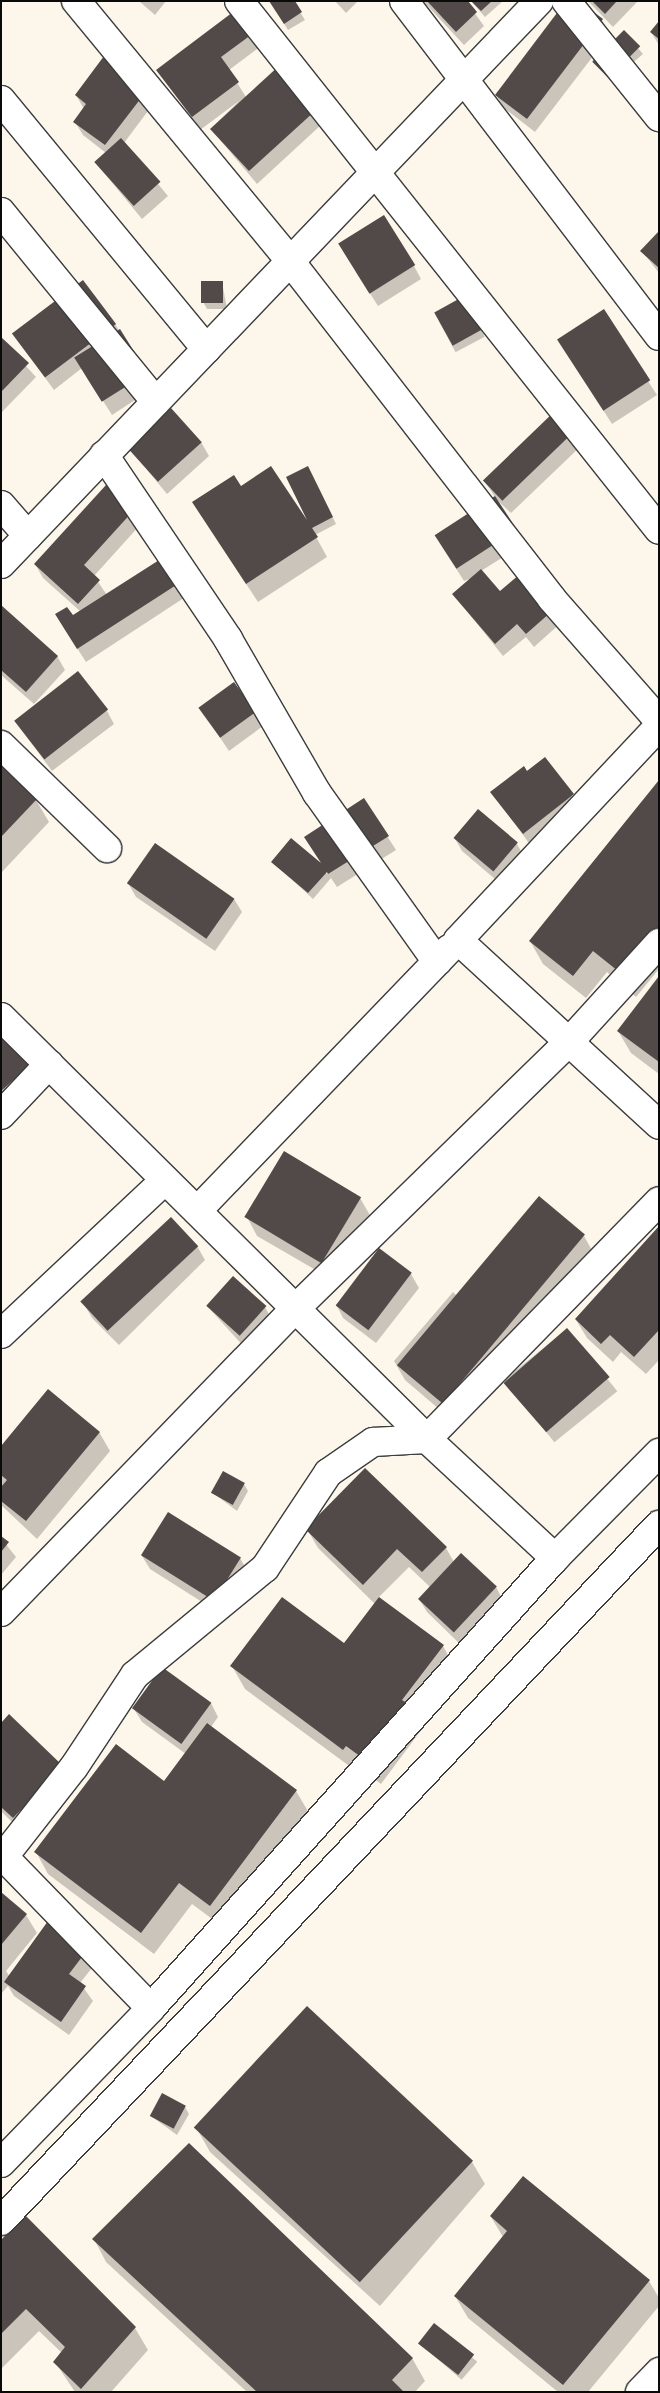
<!DOCTYPE html>
<style>
body{margin:0}
#map{position:relative;width:660px;height:2393px;overflow:hidden;background:#fdf6ea;font-family:"Noto Serif",serif}
div>[style]{position:absolute}
.shadow>*{inset:0;background:#0003;transform-origin:0 0}
.building>*{inset:0;background:#524a48;transform-origin:0 0}
.roads{filter:drop-shadow(1px 0 #3d3d3d) drop-shadow(-1px 0 #3d3d3d) drop-shadow(0 1px #3d3d3d) drop-shadow(0 -1px #3d3d3d)}
.minor>*{height:28px;margin:-14px;padding:0 14px;transform-origin:14px;border-radius:14px;background:#fff}
span{translate:-50% -50%;white-space:nowrap;text-align:center;line-height:1.15;-webkit-text-stroke:5px #fff;paint-order:stroke}
.frame{position:absolute;inset:0;border:2px solid #0a0a0a;pointer-events:none}
</style>
<div id="map">
<div class="shadow">
<i style="clip-path:polygon(139px 1px,166px 1px,155px 15px)"></i>
<i style="clip-path:polygon(270px 1px,293px 1px,305px 20px,288px 30px)"></i>
<i style="clip-path:polygon(335px 1px,358px 1px,346px 13px)"></i>
<i style="clip-path:polygon(423px 1px,466px 1px,484px 26px,464px 45px)"></i>
<i style="clip-path:polygon(471px 1px,503px 1px,485px 17px)"></i>
<i style="clip-path:polygon(577px 1px,602px 20px,610px 34px,535px 132px,504px 108px,496px 95px)"></i>
<i style="clip-path:polygon(588px 1px,638px 1px,613px 27px)"></i>
<i style="clip-path:polygon(241px 8px,265px 43px,229px 70px,246px 97px,293px 55px,321px 125px,257px 184px,211px 129px,239px 101px,200px 130px,158px 70px)"></i>
<i style="clip-path:polygon(659px 23px,659px 45px,651px 32px)"></i>
<i style="left:624px;top:32px;width:29px;height:42px;rotate:49deg"></i>
<i style="clip-path:polygon(105px 58px,154px 103px,124px 143px,168px 196px,142px 219px,95px 162px,106px 153px,83px 135px,75px 122px,84px 109px,76px 95px)"></i>
<i style="clip-path:polygon(659px 233px,659px 273px,642px 251px)"></i>
<i style="clip-path:polygon(347px 257px,414px 266px,421px 279px,378px 306px)"></i>
<i style="clip-path:polygon(222px 282px,227px 309px,207px 309px,203px 302px)"></i>
<i style="left:464px;top:298px;width:44px;height:33px;rotate:62deg"></i>
<i style="clip-path:polygon(603px 311px,657px 395px,612px 424px,567px 353px)"></i>
<i style="clip-path:polygon(115px 324px,155px 387px,112px 415px,82px 368px,54px 390px,13px 334px)"></i>
<i style="clip-path:polygon(1px 339px,36px 377px,1px 413px)"></i>
<i style="clip-path:polygon(557px 411px,583px 444px,511px 513px,496px 499px,524px 544px,481px 571px,500px 593px,573px 612px,534px 647px,526px 637px,503px 656px,454px 595px,472px 578px,464px 581px,443px 548px,495px 497px,484px 480px)"></i>
<i style="clip-path:polygon(201px 442px,209px 456px,167px 494px,129px 448px)"></i>
<i style="clip-path:polygon(311px 474px,336px 524px,315px 535px,327px 557px,258px 602px,205px 521px,314px 534px,287px 478px)"></i>
<i style="clip-path:polygon(106px 487px,141px 524px,94px 576px,107px 595px,167px 557px,190px 594px,86px 662px,64px 628px,81px 612px,43px 578px,35px 564px)"></i>
<i style="clip-path:polygon(1px 607px,57px 656px,65px 670px,34px 704px,1px 675px)"></i>
<i style="clip-path:polygon(201px 709px,255px 713px,263px 726px,229px 751px)"></i>
<i style="clip-path:polygon(107px 711px,114px 724px,52px 771px,15px 721px)"></i>
<i style="left:545px;top:758px;width:62px;height:63px;rotate:54deg"></i>
<i style="clip-path:polygon(1px 765px,36px 800px,49px 822px,1px 873px)"></i>
<i style="clip-path:polygon(659px 784px,659px 969px,636px 997px,607px 972px,586px 998px,543px 964px,530px 941px)"></i>
<i style="clip-path:polygon(364px 800px,396px 850px,337px 887px,331px 878px,313px 899px,273px 862px,291px 840px,327px 874px)"></i>
<i style="clip-path:polygon(478px 810px,517px 844px,525px 858px,502px 885px,462px 851px,454px 837px)"></i>
<i style="clip-path:polygon(128px 883px,234px 899px,242px 912px,215px 951px,136px 897px)"></i>
<i style="clip-path:polygon(659px 978px,659px 1074px,631px 1053px,618px 1031px)"></i>
<i style="clip-path:polygon(1px 1008px,43px 1054px,1px 1112px)"></i>
<i style="clip-path:polygon(360px 1198px,371px 1217px,333px 1280px,257px 1236px,247px 1217px)"></i>
<i style="clip-path:polygon(659px 1228px,659px 1360px,646px 1374px,621px 1352px,613px 1362px,587px 1338px,576px 1320px)"></i>
<i style="clip-path:polygon(584px 1236px,594px 1254px,453px 1421px,405px 1380px,394px 1361px,453px 1292px,456px 1295px)"></i>
<i style="clip-path:polygon(197px 1246px,205px 1260px,119px 1345px,92px 1318px,84px 1304px)"></i>
<i style="clip-path:polygon(411px 1274px,419px 1288px,376px 1343px,343px 1318px,336px 1304px)"></i>
<i style="clip-path:polygon(207px 1306px,265px 1307px,272px 1320px,246px 1349px)"></i>
<i style="left:567px;top:1329px;width:80px;height:81px;rotate:51deg"></i>
<i style="clip-path:polygon(99px 1432px,110px 1451px,37px 1539px,1px 1505px,1px 1448px)"></i>
<i style="clip-path:polygon(244px 1484px,248px 1491px,237px 1511px,213px 1493px)"></i>
<i style="clip-path:polygon(307px 1529px,446px 1548px,454px 1562px,496px 1587px,503px 1600px,461px 1645px,427px 1612px,419px 1599px,430px 1587px,409px 1567px,378px 1598px,443px 1646px,455px 1668px,417px 1720px,422px 1729px,381px 1784px,359px 1767px,356px 1771px,245px 1689px,232px 1666px,344px 1645px,375px 1604px,318px 1548px)"></i>
<i style="clip-path:polygon(1px 1538px,16px 1557px,1px 1575px)"></i>
<i style="clip-path:polygon(142px 1556px,240px 1558px,248px 1572px,221px 1614px,150px 1569px)"></i>
<i style="clip-path:polygon(211px 1703px,218px 1717px,211px 1727px,296px 1791px,309px 1813px,223px 1927px,192px 1904px,154px 1954px,48px 1874px,36px 1852px,164px 1782px,186px 1754px,142px 1722px,134px 1709px)"></i>
<i style="clip-path:polygon(1px 1724px,62px 1767px,21px 1831px,1px 1811px)"></i>
<i style="clip-path:polygon(1px 1894px,26px 1915px,37px 1933px,6px 1971px,10px 1977px,48px 1923px,95px 1964px,80px 1983px,93px 2001px,69px 2035px,14px 1996px,8px 1986px,1px 1994px)"></i>
<i style="clip-path:polygon(185px 2107px,189px 2114px,177px 2135px,151px 2116px)"></i>
<i style="clip-path:polygon(197px 2129px,472px 2162px,485px 2184px,380px 2306px,210px 2152px)"></i>
<i style="clip-path:polygon(25px 2216px,135px 2328px,148px 2350px,111px 2392px,75px 2392px,55px 2362px,62px 2353px,39px 2331px,1px 2369px,1px 2241px)"></i>
<i style="clip-path:polygon(491px 2217px,649px 2281px,659px 2298px,659px 2306px,588px 2392px,558px 2392px,468px 2318px,455px 2296px,503px 2237px)"></i>
<i style="clip-path:polygon(94px 2239px,412px 2358px,425px 2381px,415px 2392px,247px 2392px,106px 2262px)"></i>
<i style="left:435px;top:2325px;width:56px;height:24px;rotate:41deg"></i>
</div>
<div class="building">
<i style="clip-path:polygon(269px 1px,295px 1px,302px 12px,284px 24px)"></i>
<i style="clip-path:polygon(427px 1px,468px 1px,477px 12px,456px 32px)"></i>
<i style="clip-path:polygon(471px 1px,492px 1px,481px 11px)"></i>
<i style="clip-path:polygon(566px 1px,579px 1px,603px 19px,527px 119px,495px 95px)"></i>
<i style="clip-path:polygon(592px 1px,617px 1px,605px 14px)"></i>
<i style="clip-path:polygon(241px 6px,259px 29px,221px 57px,239px 82px,192px 117px,156px 70px)"></i>
<i style="clip-path:polygon(659px 21px,659px 39px,650px 32px)"></i>
<i style="left:624px;top:30px;width:23px;height:45px;rotate:45deg"></i>
<i style="clip-path:polygon(293px 53px,315px 111px,249px 171px,210px 129px)"></i>
<i style="clip-path:polygon(104px 56px,148px 89px,105px 145px,73px 122px,86px 104px,75px 95px)"></i>
<i style="left:121px;top:138px;width:59px;height:36px;rotate:48deg"></i>
<i style="left:384px;top:215px;width:59px;height:54px;rotate:58deg"></i>
<i style="clip-path:polygon(659px 231px,659px 268px,640px 251px)"></i>
<i style="left:83px;top:280px;width:55px;height:89px;rotate:53deg"></i>
<i style="left:201px;top:281px;width:22px;height:22px"></i>
<i style="left:464px;top:296px;width:38px;height:34px;rotate:61deg"></i>
<i style="left:604px;top:309px;width:85px;height:56px;rotate:57deg"></i>
<i style="left:120px;top:329px;width:52px;height:54px;rotate:58deg"></i>
<i style="clip-path:polygon(1px 337px,29px 363px,1px 392px)"></i>
<i style="left:171px;top:408px;width:46px;height:59px;rotate:48deg"></i>
<i style="left:557px;top:409px;width:28px;height:103px;rotate:46deg"></i>
<i style="clip-path:polygon(271px 466px,307px 520px,286px 477px,308px 466px,333px 517px,312px 528px,318px 537px,246px 584px,192px 502px,234px 475px,241px 486px)"></i>
<i style="clip-path:polygon(106px 485px,134px 510px,84px 565px,100px 580px,78px 604px,34px 564px)"></i>
<i style="left:495px;top:496px;width:40px;height:72px;rotate:57deg"></i>
<i style="clip-path:polygon(167px 555px,184px 580px,77px 649px,55px 614px,67px 607px,73px 615px)"></i>
<i style="clip-path:polygon(534px 562px,567px 598px,526px 634px,517px 624px,495px 644px,452px 594px,481px 569px,500px 591px)"></i>
<i style="clip-path:polygon(1px 605px,58px 656px,26px 692px,1px 670px)"></i>
<i style="left:78px;top:671px;width:49px;height:81px;rotate:52deg"></i>
<i style="left:234px;top:682px;width:37px;height:44px;rotate:54deg"></i>
<i style="clip-path:polygon(545px 757px,574px 794px,523px 834px,490px 792px,524px 766px,527px 771px)"></i>
<i style="clip-path:polygon(1px 764px,37px 799px,1px 837px)"></i>
<i style="clip-path:polygon(659px 780px,659px 931px,623px 975px,593px 951px,573px 976px,529px 941px)"></i>
<i style="clip-path:polygon(364px 798px,389px 836px,328px 874px,327px 872px,308px 893px,271px 862px,291px 838px,321px 863px,304px 837px)"></i>
<i style="left:478px;top:809px;width:52px;height:38px;rotate:40deg"></i>
<i style="left:155px;top:843px;width:97px;height:49px;rotate:35deg"></i>
<i style="clip-path:polygon(659px 976px,659px 1062px,617px 1031px)"></i>
<i style="clip-path:polygon(1px 1007px,44px 1053px,1px 1091px)"></i>
<i style="left:284px;top:1151px;width:90px;height:77px;rotate:31deg"></i>
<i style="left:539px;top:1196px;width:60px;height:221px;rotate:40deg"></i>
<i style="left:171px;top:1217px;width:40px;height:124px;rotate:47deg"></i>
<i style="clip-path:polygon(659px 1226px,659px 1330px,634px 1357px,610px 1335px,601px 1344px,575px 1319px)"></i>
<i style="left:379px;top:1248px;width:41px;height:72px;rotate:37deg"></i>
<i style="left:233px;top:1276px;width:45px;height:40px;rotate:42deg"></i>
<i style="left:567px;top:1328px;width:65px;height:84px;rotate:49deg"></i>
<i style="clip-path:polygon(48px 1389px,100px 1432px,26px 1521px,1px 1501px,1px 1487px,7px 1480px,1px 1475px,1px 1446px)"></i>
<i style="clip-path:polygon(365px 1468px,447px 1547px,422px 1572px,397px 1549px,363px 1585px,305px 1529px)"></i>
<i style="left:223px;top:1471px;width:25px;height:25px;rotate:29deg"></i>
<i style="left:168px;top:1512px;width:86px;height:51px;rotate:32deg"></i>
<i style="clip-path:polygon(1px 1536px,9px 1542px,1px 1552px)"></i>
<i style="left:461px;top:1553px;width:49px;height:63px;rotate:43deg"></i>
<i style="clip-path:polygon(282px 1597px,344px 1643px,379px 1597px,444px 1645px,402px 1700px,410px 1705px,368px 1762px,346px 1746px,343px 1750px,230px 1666px)"></i>
<i style="left:162px;top:1667px;width:61px;height:51px;rotate:36deg"></i>
<i style="clip-path:polygon(9px 1714px,63px 1766px,13px 1818px,1px 1807px,1px 1723px)"></i>
<i style="clip-path:polygon(207px 1723px,297px 1790px,210px 1906px,179px 1883px,141px 1933px,34px 1852px,116px 1744px,164px 1781px)"></i>
<i style="clip-path:polygon(1px 1892px,27px 1914px,1px 1945px)"></i>
<i style="clip-path:polygon(48px 1921px,88px 1949px,69px 1974px,86px 1986px,61px 2022px,4px 1982px)"></i>
<i style="left:307px;top:2006px;width:227px;height:166px;rotate:43deg"></i>
<i style="left:162px;top:2093px;width:27px;height:26px;rotate:28deg"></i>
<i style="clip-path:polygon(189px 2143px,413px 2358px,392px 2380px,404px 2392px,257px 2392px,92px 2239px)"></i>
<i style="clip-path:polygon(523px 2176px,650px 2280px,563px 2385px,454px 2296px,507px 2231px,490px 2216px)"></i>
<i style="clip-path:polygon(25px 2215px,136px 2327px,81px 2389px,53px 2362px,65px 2347px,26px 2309px,1px 2334px,1px 2240px)"></i>
<i style="left:434px;top:2323px;width:51px;height:26px;rotate:38deg"></i>
</div>
<div class="roads">
<div class="minor">
<i style="left:76px;top:1px;width:337px;rotate:50.5deg"></i>
<i style="left:290px;top:261px;width:428px;rotate:52.2deg"></i>
<i style="left:552px;top:599px;width:162px;rotate:48.7deg"></i>
<i style="left:239px;top:1px;width:675px;rotate:51.55deg"></i>
<i style="left:404px;top:1px;width:421px;rotate:52.7deg"></i>
<i style="left:566px;top:1px;width:149px;rotate:51.3deg"></i>
<i style="left:1px;top:100px;width:323px;rotate:50.5deg"></i>
<i style="left:1px;top:212px;width:245px;rotate:50.8deg"></i>
<i style="left:104px;top:455px;width:222px;rotate:56deg"></i>
<i style="left:228px;top:639px;width:178px;rotate:60deg"></i>
<i style="left:317px;top:793px;width:207px;rotate:54.6deg"></i>
<i style="left:1px;top:505px;width:41px;rotate:48.9deg"></i>
<i style="left:1px;top:564px;width:779px;rotate:-46.3deg"></i>
<i style="left:659px;top:726px;width:294px;rotate:133.2deg"></i>
<i style="left:458px;top:940px;width:273px;rotate:42.6deg"></i>
<i style="left:1px;top:745px;width:148px;rotate:44.2deg"></i>
<i style="left:1px;top:1017px;width:600px;rotate:44.73deg"></i>
<i style="left:427px;top:1439px;width:175px;rotate:42.9deg"></i>
<i style="left:1px;top:1115px;width:70px;rotate:-46.7deg"></i>
<i style="left:197px;top:1211px;width:364px;rotate:-46.1deg"></i>
<i style="left:1px;top:1334px;width:225px;rotate:-43.2deg"></i>
<i style="left:1px;top:1612px;width:422px;rotate:-45.9deg"></i>
<i style="left:295px;top:1309px;width:383px;rotate:-44.3deg"></i>
<i style="left:569px;top:1042px;width:134px;rotate:-47.7deg"></i>
<i style="left:1px;top:1854px;width:215px;rotate:45.8deg"></i>
<i style="left:1px;top:1860px;width:118px;rotate:-51.9deg"></i>
<i style="left:74px;top:1767px;width:110px;rotate:-56.5deg"></i>
<i style="left:135px;top:1675px;width:168px;rotate:-39.5deg"></i>
<i style="left:265px;top:1568px;width:114px;rotate:-56.4deg"></i>
<i style="left:328px;top:1473px;width:55px;rotate:-34.6deg"></i>
<i style="left:373px;top:1442px;width:54px;rotate:-3.2deg"></i>
<i style="left:427px;top:1439px;width:332px;rotate:-45.7deg"></i>
<i style="left:1px;top:2163px;width:216px;rotate:-45.9deg"></i>
<i style="left:151px;top:2008px;width:605px;rotate:-48.08deg"></i>
<i style="left:555px;top:1558px;width:148px;rotate:-45.3deg"></i>
<i style="left:1px;top:2221px;width:958px;rotate:-46.61deg"></i>
<i style="left:640px;top:2392px;width:28px;rotate:-46deg"></i>
</div>
</div>
<div class="frame"></div>
</div>
